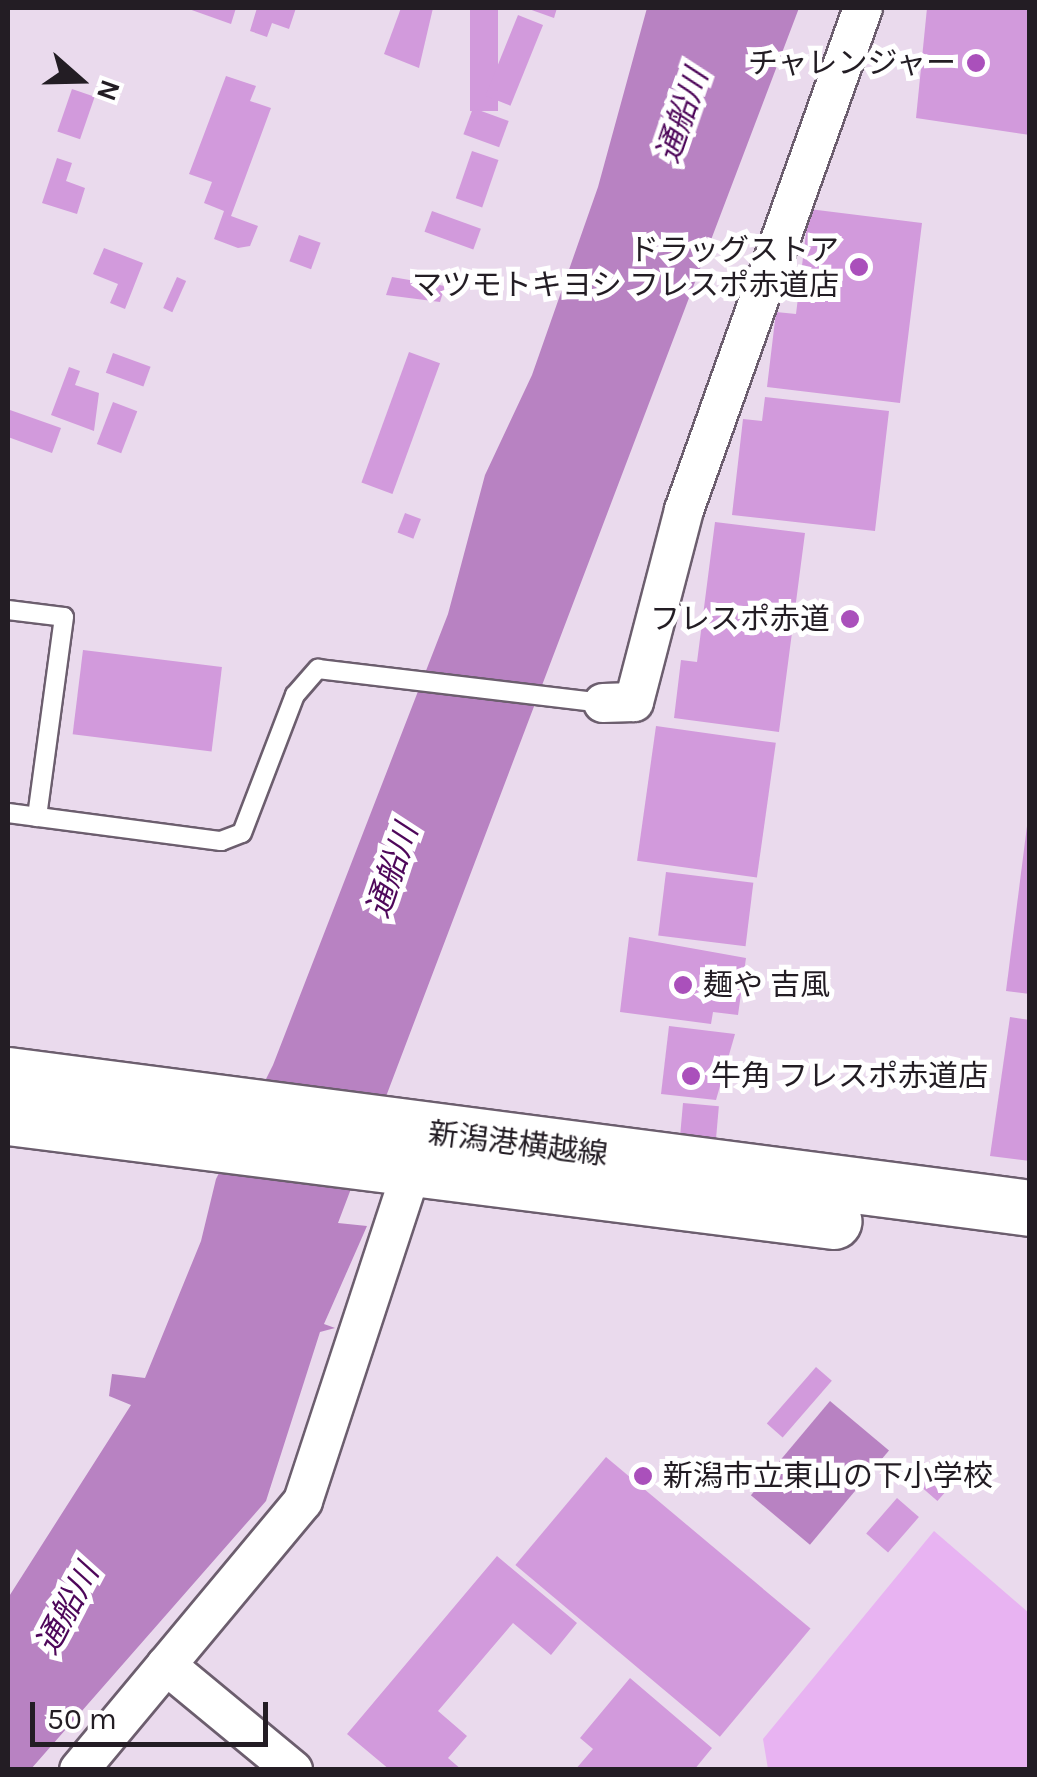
<!DOCTYPE html>
<meta charset="utf-8">
<style>
body{margin:0}
#map{position:relative;width:1037px;height:1777px;overflow:hidden;background:#eadaed;font-family:Karla,"Noto Sans JP",sans-serif}
div>[style]{position:absolute}
.green>*{inset:0;background:#e8b3f2}
.water>*{inset:0;background:#b882c2;transform-origin:0 0}
.building>*{inset:0;background:#d29adc;transform-origin:0 0}
.roads{filter:drop-shadow(2px 0 #6c5e6e) drop-shadow(-2px 0 #6c5e6e) drop-shadow(0 2px #6c5e6e) drop-shadow(0 -2px #6c5e6e)}
.lane>*{height:18px;margin:-9px;padding:0 9px;transform-origin:9px;border-radius:9px;background:#fff}
.street>*{height:38px;margin:-19px;padding:0 19px;transform-origin:19px;border-radius:19px;background:#fff}
.primary>*{height:55px;margin:-27.5px;padding:0 27.5px;transform-origin:27.5px;border-radius:27.5px;background:#fff}
.dots>*{width:28px;height:28px;translate:-50% -50%;box-sizing:border-box;border:5px solid #fff;border-radius:50%}
span{translate:-50% -50%;white-space:nowrap;text-align:center;line-height:1.15;-webkit-text-stroke:10px #fff;paint-order:stroke}
.poi-label{font-size:30px;color:#231d24}
.right{translate:-100% -50%;text-align:right}
.left{translate:0 -50%;text-align:left}
.street-label{font-size:30px;color:#231d24}
.water-label{font-size:32px;color:#4e075a;font-style:italic}
.frame{position:absolute;inset:0;border:10px solid #231d24;pointer-events:none}
.north{position:absolute;left:30px;top:30px;width:100px;height:100px;-webkit-text-stroke:8px #fff;paint-order:stroke;rotate:110deg;font-size:28px;font-weight:700;line-height:40px;text-align:center;color:#231d24}
.north::after{content:'';display:block;margin:auto;width:35px;height:45px;background:#231d24;clip-path:polygon(50% 0,100% 100%,50% 72%,0 100%)}
.scale{position:absolute;left:30px;top:1702px;width:238px;height:45px;box-sizing:border-box;border:5px solid #231d24;border-top:0;padding-left:12px;font-size:30px;line-height:35px;white-space:nowrap;color:#231d24;-webkit-text-stroke:8px #fff;paint-order:stroke}
</style>
<div id="map">
<div class="green">
<i style="clip-path:polygon(934px 1531px,1029px 1613px,1029px 1769px,768px 1769px,763px 1739px)"></i>
</div>
<div class="water">
<i style="clip-path:polygon(647px 8px,799px 8px,338px 1223px,367px 1226px,324px 1324px,335px 1328px,320px 1332px,266px 1501px,31px 1769px,8px 1770px,8px 1598px,131px 1405px,109px 1396px,112px 1374px,145px 1378px,201px 1241px,216px 1179px,273px 1065px,448px 614px,485px 475px,532px 375px,598px 187px)"></i>
<i style="left:830px;top:1401px;width:77px;height:123px;rotate:40deg"></i>
</div>
<div class="building">
<i style="clip-path:polygon(186px 8px,236px 8px,231px 24px)"></i>
<i style="clip-path:polygon(257px 8px,296px 8px,289px 29px,272px 23px,267px 37px,250px 31px)"></i>
<i style="clip-path:polygon(401px 8px,433px 8px,419px 68px,384px 54px)"></i>
<i style="left:470px;top:8px;width:28px;height:103px"></i>
<i style="clip-path:polygon(526px 8px,557px 8px,554px 18px)"></i>
<i style="clip-path:polygon(927px 8px,1030px 8px,1030px 135px,916px 118px)"></i>
<i style="left:518px;top:15px;width:27px;height:87px;rotate:22deg"></i>
<i style="clip-path:polygon(226px 76px,256px 86px,250px 101px,271px 108px,231px 216px,258px 226px,250px 246px,238px 248px,214px 239px,224px 211px,204px 203px,212px 182px,189px 174px)"></i>
<i style="left:72px;top:89px;width:24px;height:45px;rotate:19deg"></i>
<i style="left:473px;top:108px;width:38px;height:28px;rotate:20deg"></i>
<i style="left:472px;top:151px;width:28px;height:50px;rotate:19deg"></i>
<i style="clip-path:polygon(57px 158px,72px 163px,66px 181px,85px 188px,77px 214px,42px 203px)"></i>
<i style="clip-path:polygon(809px 209px,922px 223px,900px 403px,767px 387px,776px 312px,796px 314px)"></i>
<i style="left:432px;top:211px;width:52px;height:22px;rotate:20deg"></i>
<i style="left:299px;top:235px;width:23px;height:28px;rotate:20deg"></i>
<i style="clip-path:polygon(104px 248px,143px 263px,125px 309px,110px 303px,118px 284px,93px 274px)"></i>
<i style="left:177px;top:277px;width:10px;height:34px;rotate:24deg"></i>
<i style="clip-path:polygon(392px 277px,445px 286px,440px 302px,386px 295px)"></i>
<i style="left:409px;top:352px;width:33px;height:139px;rotate:20deg"></i>
<i style="left:113px;top:353px;width:40px;height:21px;rotate:20deg"></i>
<i style="clip-path:polygon(69px 367px,80px 371px,75px 385px,99px 393px,94px 431px,51px 415px)"></i>
<i style="clip-path:polygon(765px 397px,889px 411px,875px 531px,732px 515px,743px 419px,762px 421px)"></i>
<i style="left:113px;top:402px;width:26px;height:45px;rotate:21deg"></i>
<i style="clip-path:polygon(10px 410px,61px 428px,52px 453px,8px 437px)"></i>
<i style="left:405px;top:513px;width:17px;height:21px;rotate:21deg"></i>
<i style="clip-path:polygon(715px 522px,805px 533px,779px 732px,674px 718px,681px 660px,697px 662px)"></i>
<i style="left:83px;top:650px;width:140px;height:85px;rotate:7deg"></i>
<i style="left:656px;top:726px;width:121px;height:136px;rotate:8deg"></i>
<i style="clip-path:polygon(1027px 826px,1030px 826px,1030px 994px,1006px 991px)"></i>
<i style="left:666px;top:872px;width:88px;height:64px;rotate:7deg"></i>
<i style="clip-path:polygon(629px 937px,746px 958px,738px 1015px,713px 1012px,711px 1024px,620px 1012px)"></i>
<i style="clip-path:polygon(1010px 1017px,1030px 1020px,1030px 1161px,990px 1156px)"></i>
<i style="clip-path:polygon(669px 1026px,735px 1034px,716px 1100px,661px 1094px)"></i>
<i style="left:683px;top:1103px;width:36px;height:35px;rotate:5deg"></i>
<i style="left:816px;top:1367px;width:21px;height:75px;rotate:41deg"></i>
<i style="left:606px;top:1457px;width:267px;height:141px;rotate:40deg"></i>
<i style="left:921px;top:1459px;width:40px;height:21px;rotate:41deg"></i>
<i style="left:897px;top:1498px;width:29px;height:47px;rotate:41deg"></i>
<i style="clip-path:polygon(497px 1556px,577px 1623px,551px 1655px,513px 1623px,438px 1711px,467px 1736px,448px 1758px,462px 1770px,390px 1770px,347px 1734px)"></i>
<i style="clip-path:polygon(630px 1678px,712px 1748px,694px 1770px,575px 1770px,593px 1749px,580px 1738px)"></i>
</div>
<div class="roads">
<div class="lane">
<i style="left:8px;top:610px;width:56px;rotate:7.1deg"></i>
<i style="left:64px;top:617px;width:202px;rotate:97.7deg"></i>
<i style="left:8px;top:813px;width:215px;rotate:7.5deg"></i>
<i style="left:221px;top:841px;width:22px;rotate:-21deg"></i>
<i style="left:242px;top:833px;width:148px;rotate:-69deg"></i>
<i style="left:295px;top:695px;width:35px;rotate:-49deg"></i>
<i style="left:318px;top:669px;width:287px;rotate:6.8deg"></i>
</div>
<div class="street">
<i style="left:603px;top:703px;width:31px;rotate:-2deg"></i>
<i style="left:634px;top:702px;width:198px;rotate:-75.4deg"></i>
<i style="left:684px;top:510px;width:533px;rotate:-70.38deg"></i>
<i style="left:166px;top:1665px;width:165px;rotate:39.6deg"></i>
<i style="left:79px;top:1770px;width:350px;rotate:-50.2deg"></i>
<i style="left:303px;top:1501px;width:343px;rotate:-71.8deg"></i>
</div>
<div class="primary">
<i style="left:8px;top:1075px;width:1031px;rotate:7.41deg"></i>
<i style="left:8px;top:1117px;width:832px;rotate:7.18deg"></i>
</div>
</div>
<div class="dots">
<i style="left:976px;top:63px;background:#aa50bb"></i>
<i style="left:859px;top:267px;background:#aa50bb"></i>
<i style="left:850px;top:619px;background:#aa50bb"></i>
<i style="left:683px;top:985px;background:#aa50bb"></i>
<i style="left:691px;top:1076px;background:#aa50bb"></i>
<i style="left:643px;top:1476px;background:#aa50bb"></i>
</div>
<div class="poi-label">
<span class="right" style="left:956px;top:63px">チャレンジャー</span>
<span class="right" style="left:839px;top:267px">ドラッグストア<br>マツモトキヨシ フレスポ赤道店</span>
<span class="right" style="left:830px;top:619px">フレスポ赤道</span>
<span class="left" style="left:703px;top:985px">麺や 吉風</span>
<span class="left" style="left:711px;top:1076px">牛角 フレスポ赤道店</span>
<span class="left" style="left:663px;top:1476px">新潟市立東山の下小学校</span>
</div>
<div class="street-label">
<span style="left:518px;top:1144px;rotate:7deg">新潟港横越線</span>
</div>
<div class="water-label">
<span style="left:683px;top:116px;rotate:-71deg">通船川</span>
<span style="left:393px;top:871px;rotate:-71deg">通船川</span>
<span style="left:68px;top:1609px;rotate:-62deg">通船川</span>
</div>
<div class="frame"></div>
<div class="north">N</div>
<div class="scale">50 m</div>
</div>
